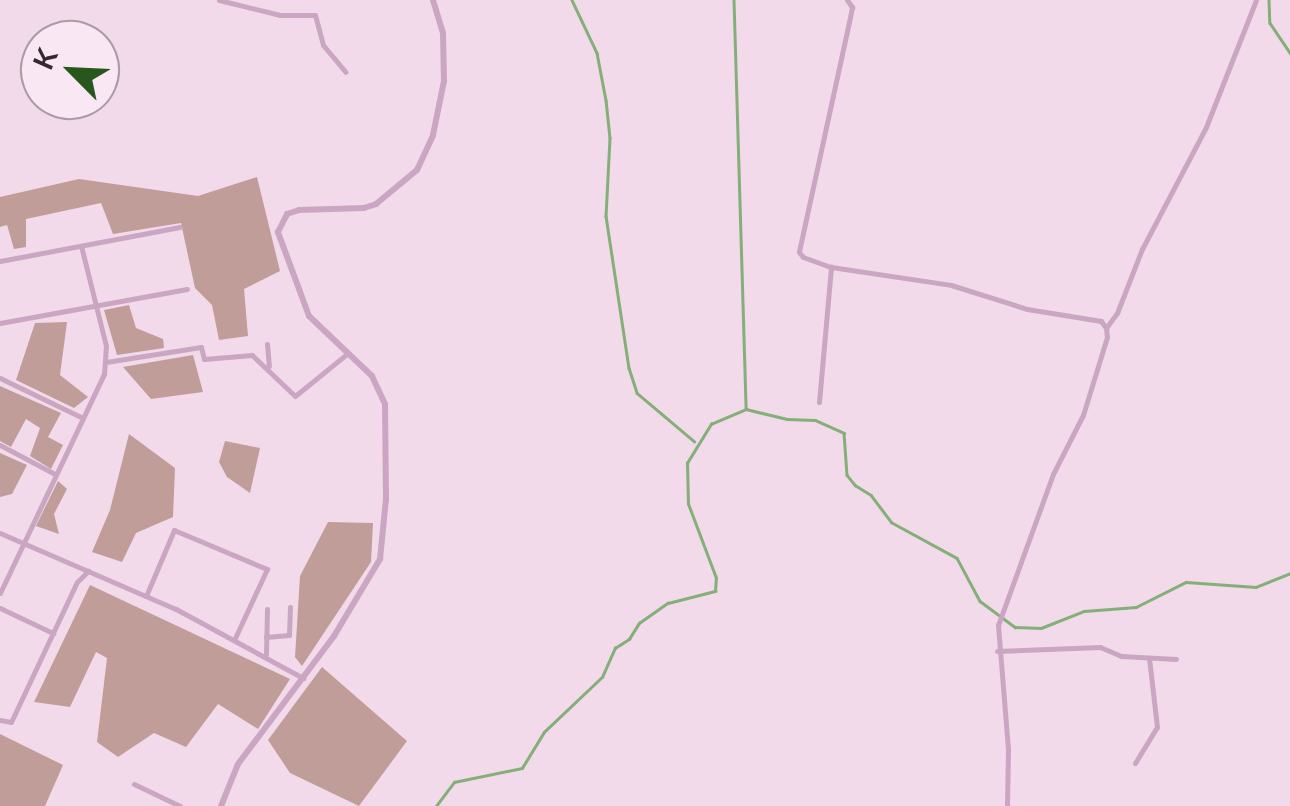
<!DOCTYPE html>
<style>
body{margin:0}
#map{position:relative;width:1290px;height:806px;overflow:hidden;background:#f2daeb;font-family:Lato,sans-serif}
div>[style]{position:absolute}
.green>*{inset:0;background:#c19d9a}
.stream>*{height:2.5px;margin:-1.25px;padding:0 1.25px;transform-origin:1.25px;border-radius:1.25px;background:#84af79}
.minor>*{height:5px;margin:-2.5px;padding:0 2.5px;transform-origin:2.5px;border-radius:2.5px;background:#caa6c2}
.tertiary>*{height:6px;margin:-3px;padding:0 3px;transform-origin:3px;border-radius:3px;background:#caa6c2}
span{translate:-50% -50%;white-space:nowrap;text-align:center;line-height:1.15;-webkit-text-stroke:8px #f9e7f4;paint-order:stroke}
.north{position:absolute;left:20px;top:20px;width:100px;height:100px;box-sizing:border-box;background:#f9e7f4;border:2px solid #ab9aa8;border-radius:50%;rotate:294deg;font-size:28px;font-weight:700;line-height:40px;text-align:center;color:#362735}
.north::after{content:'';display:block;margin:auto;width:35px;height:45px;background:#27571c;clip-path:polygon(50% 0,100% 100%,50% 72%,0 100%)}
</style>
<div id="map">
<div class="green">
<i style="clip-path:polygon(257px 177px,280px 271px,244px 289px,248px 336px,219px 340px,212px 305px,195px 288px,181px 223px,113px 234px,101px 203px,26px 219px,26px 247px,14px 249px,7px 225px,0 227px,0 197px,79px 179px,198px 196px)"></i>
<i style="clip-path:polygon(129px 305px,136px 328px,163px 339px,164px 348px,117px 355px,104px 310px)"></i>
<i style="clip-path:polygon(67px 322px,60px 375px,88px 397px,74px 408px,16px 380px,35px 323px)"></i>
<i style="clip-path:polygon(193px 355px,203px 392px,151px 399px,123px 367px)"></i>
<i style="clip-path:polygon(0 386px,61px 413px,48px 437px,63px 445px,51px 469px,30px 456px,40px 428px,26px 419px,11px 447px,0 441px)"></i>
<i style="clip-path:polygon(129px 434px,175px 468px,173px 517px,136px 533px,122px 562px,92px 552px,110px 510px)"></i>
<i style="clip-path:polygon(225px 441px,260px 448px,250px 493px,227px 477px,219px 462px)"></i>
<i style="clip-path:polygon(0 453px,27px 465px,12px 494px,0 497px)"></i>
<i style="clip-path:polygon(58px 481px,67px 489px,54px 514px,59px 534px,36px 526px)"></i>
<i style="clip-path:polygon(328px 522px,373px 523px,371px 562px,302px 666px,295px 657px,300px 576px)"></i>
<i style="clip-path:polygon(90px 585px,290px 679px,258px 729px,218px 704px,186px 747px,154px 733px,118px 757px,97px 742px,107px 658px,96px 652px,70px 707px,34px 702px)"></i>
<i style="clip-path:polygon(322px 667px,407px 741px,359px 806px,290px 773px,268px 740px)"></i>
<i style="clip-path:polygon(0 734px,63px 765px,45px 806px,0 806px)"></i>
</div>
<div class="stream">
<i style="left:572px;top:0;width:59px;rotate:64.7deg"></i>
<i style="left:597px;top:53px;width:48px;rotate:79.2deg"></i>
<i style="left:606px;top:100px;width:38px;rotate:84deg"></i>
<i style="left:610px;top:138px;width:78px;rotate:92.9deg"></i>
<i style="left:606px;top:216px;width:154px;rotate:81.4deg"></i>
<i style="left:629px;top:368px;width:26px;rotate:72deg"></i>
<i style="left:637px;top:393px;width:75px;rotate:40.1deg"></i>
<i style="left:734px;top:0;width:408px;rotate:88.3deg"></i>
<i style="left:1269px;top:0;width:23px;rotate:88deg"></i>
<i style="left:1270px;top:23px;width:36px;rotate:56deg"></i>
<i style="left:436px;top:806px;width:30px;rotate:-53deg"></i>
<i style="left:454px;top:782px;width:69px;rotate:-11.6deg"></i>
<i style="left:522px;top:768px;width:42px;rotate:-58.6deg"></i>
<i style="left:544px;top:732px;width:80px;rotate:-43.5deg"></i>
<i style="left:602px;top:677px;width:32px;rotate:-66deg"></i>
<i style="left:615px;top:648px;width:17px;rotate:-33deg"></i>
<i style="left:629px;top:639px;width:19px;rotate:-58deg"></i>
<i style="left:639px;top:623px;width:35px;rotate:-35deg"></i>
<i style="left:668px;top:603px;width:49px;rotate:-14.3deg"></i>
<i style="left:715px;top:591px;width:13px;rotate:-86deg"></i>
<i style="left:716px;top:578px;width:79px;rotate:-110.7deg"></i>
<i style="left:688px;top:504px;width:41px;rotate:-91.4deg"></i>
<i style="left:687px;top:463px;width:46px;rotate:-58.4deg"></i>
<i style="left:711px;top:424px;width:38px;rotate:-23deg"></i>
<i style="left:746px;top:409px;width:42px;rotate:13.7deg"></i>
<i style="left:787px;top:419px;width:28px;rotate:2deg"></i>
<i style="left:815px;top:420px;width:32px;rotate:24deg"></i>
<i style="left:844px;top:433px;width:42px;rotate:85.9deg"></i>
<i style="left:847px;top:475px;width:13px;rotate:51deg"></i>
<i style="left:855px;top:485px;width:19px;rotate:32deg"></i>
<i style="left:871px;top:495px;width:34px;rotate:53deg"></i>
<i style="left:891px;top:522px;width:75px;rotate:28.6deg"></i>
<i style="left:957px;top:558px;width:49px;rotate:61.9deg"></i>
<i style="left:980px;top:601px;width:44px;rotate:36.6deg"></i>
<i style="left:1015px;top:627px;width:26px;rotate:2deg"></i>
<i style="left:1041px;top:628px;width:46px;rotate:-21.6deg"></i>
<i style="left:1084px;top:611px;width:52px;rotate:-4.4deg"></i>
<i style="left:1136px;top:607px;width:56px;rotate:-26.6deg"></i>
<i style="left:1186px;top:582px;width:70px;rotate:4.1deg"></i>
<i style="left:1256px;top:587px;width:37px;rotate:-22deg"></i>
</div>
<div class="minor">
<i style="left:219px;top:0;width:63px;rotate:13.8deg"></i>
<i style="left:280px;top:15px;width:35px"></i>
<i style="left:315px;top:15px;width:31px;rotate:75deg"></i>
<i style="left:323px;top:45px;width:35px;rotate:50deg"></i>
<i style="left:847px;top:0;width:9px;rotate:54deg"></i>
<i style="left:852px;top:7px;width:15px;rotate:101deg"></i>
<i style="left:849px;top:22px;width:235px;rotate:102.3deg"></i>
<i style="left:799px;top:252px;width:6px;rotate:51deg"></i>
<i style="left:803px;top:257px;width:30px;rotate:20deg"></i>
<i style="left:831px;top:267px;width:121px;rotate:8.5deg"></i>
<i style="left:951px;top:285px;width:80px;rotate:17.5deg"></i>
<i style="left:1027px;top:309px;width:75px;rotate:9.2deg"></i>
<i style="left:1101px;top:321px;width:9px;rotate:54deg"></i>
<i style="left:1106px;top:328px;width:9px;rotate:84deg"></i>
<i style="left:1107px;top:337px;width:82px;rotate:107.1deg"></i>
<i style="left:1083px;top:415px;width:66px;rotate:117deg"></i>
<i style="left:1053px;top:474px;width:161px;rotate:110deg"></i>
<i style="left:998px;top:625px;width:124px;rotate:85.4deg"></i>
<i style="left:1008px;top:749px;width:57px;rotate:91deg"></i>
<i style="left:0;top:261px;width:183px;rotate:-10.7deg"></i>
<i style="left:0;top:323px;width:190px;rotate:-10.3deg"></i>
<i style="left:1106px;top:328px;width:19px;rotate:-54deg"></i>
<i style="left:1117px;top:313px;width:69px;rotate:-68.7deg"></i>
<i style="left:1142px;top:249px;width:138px;rotate:-62.3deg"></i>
<i style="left:1206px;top:127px;width:136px;rotate:-68.5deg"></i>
<i style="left:267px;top:344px;width:22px;rotate:85deg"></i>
<i style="left:106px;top:362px;width:96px;rotate:-9deg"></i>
<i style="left:201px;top:347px;width:12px;rotate:76deg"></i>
<i style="left:204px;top:359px;width:48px;rotate:-4.8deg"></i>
<i style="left:252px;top:355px;width:59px;rotate:43.6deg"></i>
<i style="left:295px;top:396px;width:68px;rotate:-39.1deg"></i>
<i style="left:0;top:378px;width:92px;rotate:25.7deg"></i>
<i style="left:819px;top:402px;width:136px;rotate:-84.9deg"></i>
<i style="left:0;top:445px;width:62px;rotate:27.8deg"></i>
<i style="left:0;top:533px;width:192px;rotate:23.4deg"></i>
<i style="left:176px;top:609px;width:145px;rotate:28.5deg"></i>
<i style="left:0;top:593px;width:242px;rotate:-64.6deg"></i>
<i style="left:104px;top:374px;width:28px;rotate:-86deg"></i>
<i style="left:106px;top:346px;width:103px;rotate:-104deg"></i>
<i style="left:146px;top:596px;width:72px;rotate:-67deg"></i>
<i style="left:174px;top:530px;width:101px;rotate:22.8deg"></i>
<i style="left:267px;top:569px;width:76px;rotate:114.9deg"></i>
<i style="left:0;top:608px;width:59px;rotate:25.3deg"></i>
<i style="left:266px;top:637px;width:23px;rotate:-5deg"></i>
<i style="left:289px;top:635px;width:28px;rotate:-88deg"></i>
<i style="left:997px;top:651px;width:103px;rotate:-2.2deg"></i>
<i style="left:1100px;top:647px;width:23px;rotate:23deg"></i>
<i style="left:1121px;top:656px;width:55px;rotate:3.1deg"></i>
<i style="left:266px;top:654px;width:45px;rotate:-88.7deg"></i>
<i style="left:0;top:720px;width:11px;rotate:10deg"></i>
<i style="left:11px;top:722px;width:155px;rotate:-64.8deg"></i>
<i style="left:77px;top:582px;width:16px;rotate:-45deg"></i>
<i style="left:1135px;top:763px;width:42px;rotate:-58.6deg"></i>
<i style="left:1157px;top:727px;width:69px;rotate:-96.6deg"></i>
<i style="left:134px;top:784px;width:51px;rotate:25.6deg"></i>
</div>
<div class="tertiary">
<i style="left:221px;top:806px;width:45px;rotate:-68deg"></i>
<i style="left:238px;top:764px;width:160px;rotate:-53.1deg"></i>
<i style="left:334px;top:636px;width:90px;rotate:-59.1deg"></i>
<i style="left:380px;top:559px;width:60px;rotate:-84.3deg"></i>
<i style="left:386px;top:499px;width:95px;rotate:-90.6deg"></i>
<i style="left:385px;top:404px;width:31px;rotate:-115deg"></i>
<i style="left:372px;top:376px;width:87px;rotate:-136.4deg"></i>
<i style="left:309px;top:316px;width:90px;rotate:-110.3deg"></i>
<i style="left:278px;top:232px;width:20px;rotate:-63deg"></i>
<i style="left:287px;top:214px;width:13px;rotate:-18deg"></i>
<i style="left:299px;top:210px;width:65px;rotate:-1.8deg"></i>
<i style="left:364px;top:208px;width:13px;rotate:-18deg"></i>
<i style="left:376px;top:204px;width:53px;rotate:-39.7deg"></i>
<i style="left:417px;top:170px;width:38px;rotate:-65deg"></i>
<i style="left:433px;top:135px;width:55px;rotate:-78.5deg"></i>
<i style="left:444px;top:81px;width:48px;rotate:-91.2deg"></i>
<i style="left:443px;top:33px;width:34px;rotate:-107deg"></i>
</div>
<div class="north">K</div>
</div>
